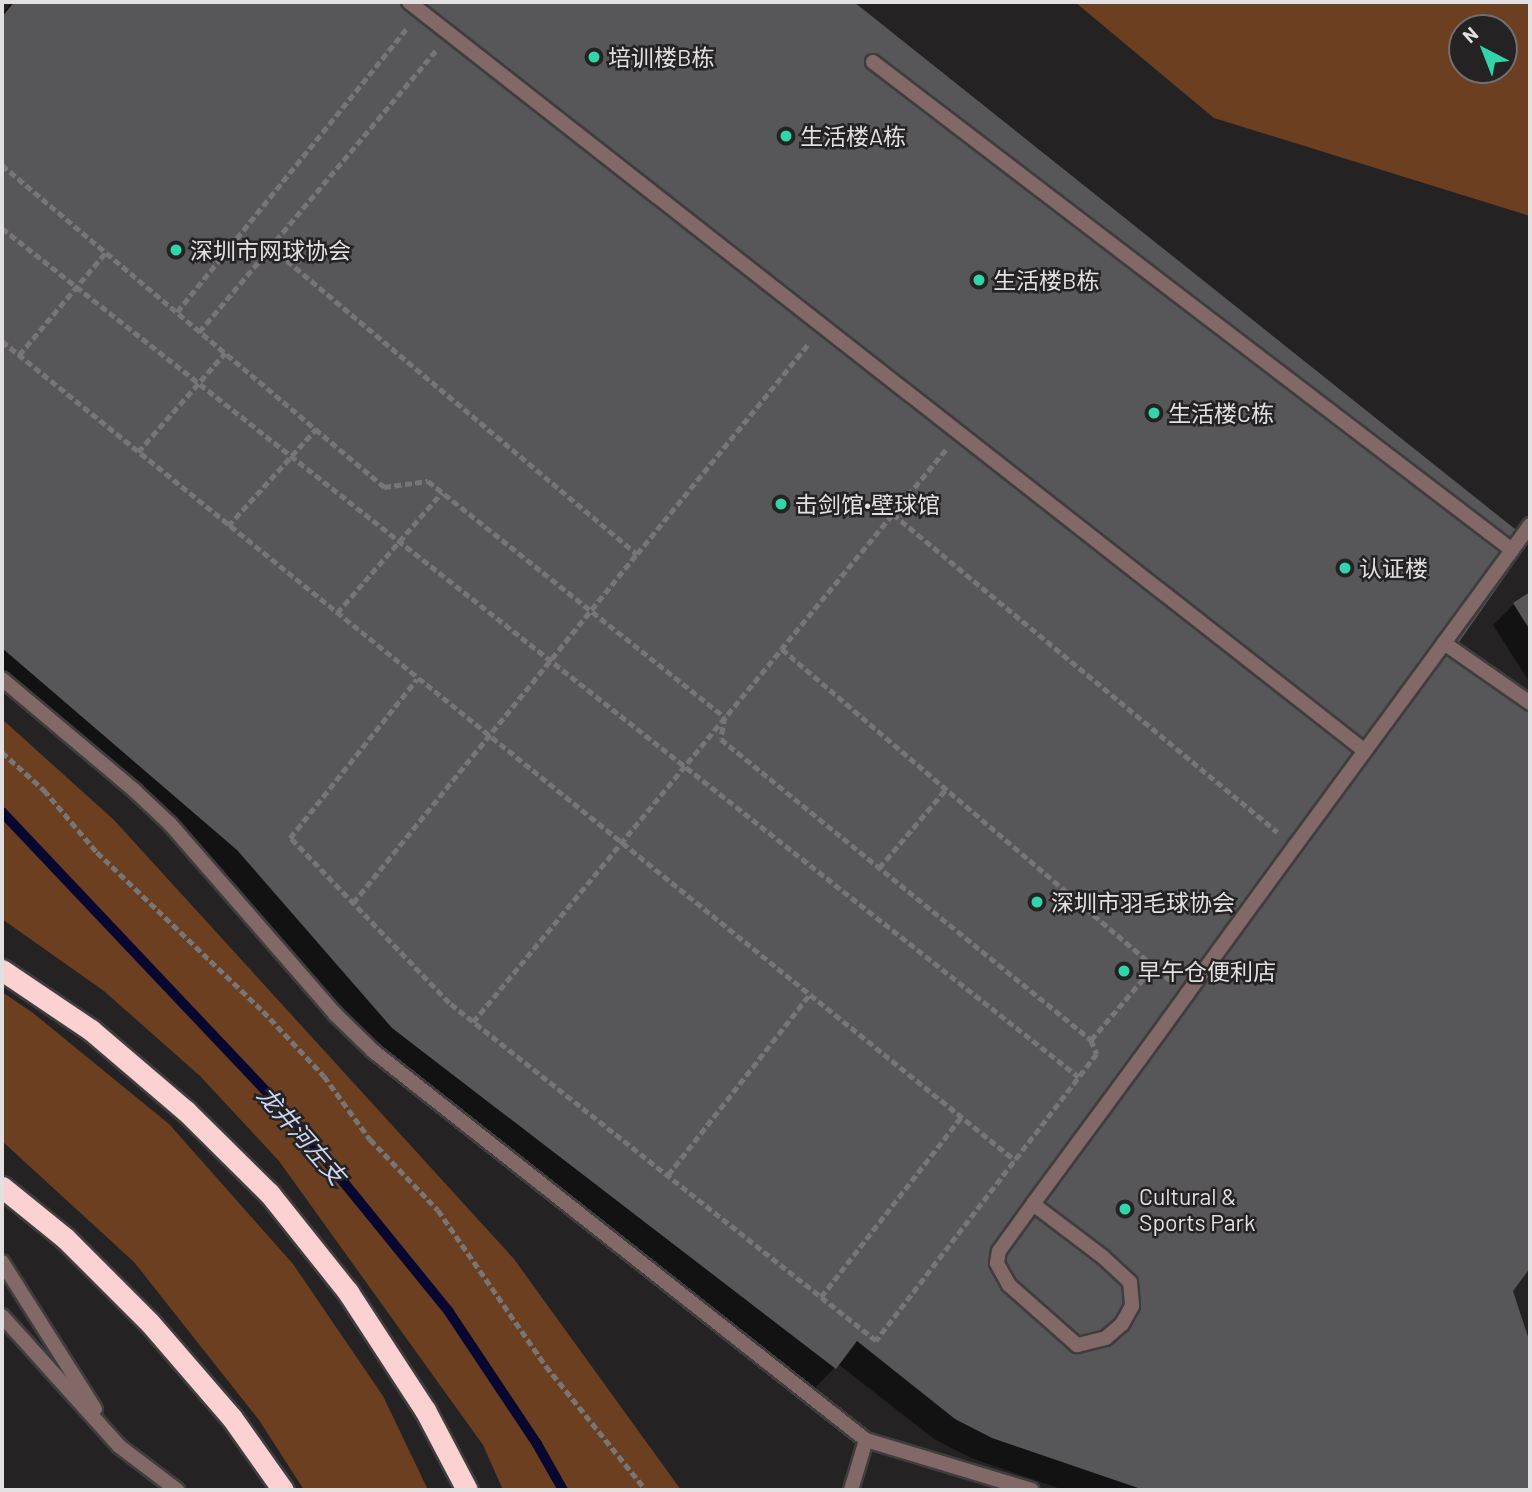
<!DOCTYPE html>
<meta charset="utf-8">
<style>
body{margin:0}
#map{position:relative;width:1532px;height:1492px;overflow:hidden;background:#252223;font-family:Barlow,"Noto Sans SC",sans-serif}
div>[style]{position:absolute}
.forest>*{inset:0;background:#6d3f21}
.shadow>*{inset:0;background:#0007}
.stream>*{height:10px;margin:-5px;padding:0 5px;transform-origin:5px;border-radius:5px;background:#07072f}
.building>*{inset:0;background:#575659}
.path>*{height:4.5px;margin-top:-2.25px;transform-origin:0;background:repeating-linear-gradient(90deg,#777576 0 7px,transparent 0 10.5px)}
.roads{filter:drop-shadow(2px 0 #3f3d3e) drop-shadow(-2px 0 #3f3d3e) drop-shadow(0 2px #3f3d3e) drop-shadow(0 -2px #3f3d3e)}
.lane>*{height:14px;margin:-7px;padding:0 7px;transform-origin:7px;border-radius:7px;background:#836868}
.street>*{height:14px;margin:-7px;padding:0 7px;transform-origin:7px;border-radius:7px;background:#836868}
.highway>*{height:21px;margin:-10.5px;padding:0 10.5px;transform-origin:10.5px;border-radius:10.5px;background:#fbd1d2}
.dots>*{width:19px;height:19px;translate:-50% -50%;box-sizing:border-box;border:4px solid #252223;border-radius:50%}
span{translate:-50% -50%;white-space:nowrap;text-align:center;line-height:1.15;-webkit-text-stroke:5px #252223;paint-order:stroke}
.poi-label{font-size:23px;color:#e2e0e1}
.left{translate:0 -50%;text-align:left}
.water-label{font-size:24px;color:#ced6f5;font-style:italic}
.frame{position:absolute;inset:0;border:4px solid #e2e0e1;pointer-events:none}
.north{position:absolute;left:1448px;top:14px;width:70px;height:70px;box-sizing:border-box;background:#252223;border:2px solid #716e6f;border-radius:50%;rotate:318deg;font-size:19px;font-weight:700;line-height:28px;text-align:center;color:#e2e0e1}
.north::after{content:'';display:block;margin:auto;width:24px;height:32px;background:#32d4a9;clip-path:polygon(50% 0,100% 100%,50% 72%,0 100%)}
</style>
<div id="map">
<div class="forest">
<i style="clip-path:polygon(evenodd,1075px 2px,1530px 2px,1530px 216px,1214px 118px,1075px 2px,1462px 28px,1504px 28px,1504px 70px,1462px 70px,1462px 28px)"></i>
<i style="clip-path:polygon(2px 719px,114px 820px,514px 1259px,681px 1490px,503px 1490px,483px 1445px,279px 1161px,200px 1076px,104px 991px,2px 919px)"></i>
<i style="clip-path:polygon(2px 992px,33px 1013px,169px 1124px,293px 1264px,383px 1396px,428px 1490px,304px 1490px,259px 1420px,134px 1262px,2px 1141px)"></i>
</div>
<div class="shadow">
<i style="clip-path:polygon(12px 2px,851px 2px,1530px 543px,1457px 642px,1530px 693px,1530px 1265px,1511px 1290px,1530px 1349px,1530px 1490px,1064px 1490px,971px 1458px,934px 1439px,838px 1364px,814px 1389px,371px 1048px,216px 870px,2px 687px,2px 14px)"></i>
<i style="clip-path:polygon(1530px 594px,1530px 683px,1493px 625px,1514px 604px)"></i>
</div>
<div class="stream">
<i style="left:2px;top:812px;width:425px;rotate:46.6deg"></i>
<i style="left:294px;top:1121px;width:246px;rotate:50.9deg"></i>
<i style="left:449px;top:1312px;width:159px;rotate:56.3deg"></i>
<i style="left:537px;top:1444px;width:53px;rotate:60.5deg"></i>
</div>
<div class="building">
<i style="clip-path:polygon(14px 2px,854px 2px,1530px 541px,1459px 642px,1530px 692px,1530px 1268px,1513px 1291px,1530px 1343px,1530px 1490px,1144px 1490px,992px 1438px,955px 1419px,857px 1341px,836px 1369px,392px 1028px,237px 850px,2px 648px,2px 17px)"></i>
<i style="clip-path:polygon(1530px 592px,1530px 630px,1513px 603px)"></i>
</div>
<div class="path">
<i style="left:436px;top:51px;width:256px;rotate:130.1deg"></i>
<i style="left:271px;top:247px;width:478px;rotate:40deg"></i>
<i style="left:637px;top:554px;width:272px;rotate:-50.8deg"></i>
<i style="left:2px;top:165px;width:500px;rotate:40.1deg"></i>
<i style="left:384px;top:487px;width:44px;rotate:-7.8deg"></i>
<i style="left:428px;top:481px;width:379px;rotate:38.5deg"></i>
<i style="left:725px;top:717px;width:22px;rotate:100deg"></i>
<i style="left:721px;top:739px;width:477px;rotate:39.1deg"></i>
<i style="left:1091px;top:1040px;width:15px;rotate:67deg"></i>
<i style="left:1097px;top:1054px;width:362px;rotate:127.6deg"></i>
<i style="left:876px;top:1341px;width:545px;rotate:-141.64deg"></i>
<i style="left:449px;top:1003px;width:229px;rotate:-133.9deg"></i>
<i style="left:290px;top:838px;width:203px;rotate:-51.4deg"></i>
<i style="left:2px;top:228px;width:1371px;rotate:38.25deg"></i>
<i style="left:177px;top:312px;width:365px;rotate:-51deg"></i>
<i style="left:199px;top:332px;width:111px;rotate:-49.7deg"></i>
<i style="left:2px;top:341px;width:1303px;rotate:38.96deg"></i>
<i style="left:19px;top:355px;width:135px;rotate:-49.8deg"></i>
<i style="left:946px;top:450px;width:258px;rotate:129.5deg"></i>
<i style="left:782px;top:649px;width:510px;rotate:40.47deg"></i>
<i style="left:138px;top:452px;width:132px;rotate:-48.7deg"></i>
<i style="left:893px;top:514px;width:499px;rotate:39.6deg"></i>
<i style="left:228px;top:526px;width:131px;rotate:-47.8deg"></i>
<i style="left:337px;top:613px;width:160px;rotate:-49deg"></i>
<i style="left:2px;top:752px;width:57px;rotate:42.1deg"></i>
<i style="left:44px;top:790px;width:82px;rotate:49.5deg"></i>
<i style="left:97px;top:852px;width:230px;rotate:43.8deg"></i>
<i style="left:263px;top:1011px;width:89px;rotate:46.8deg"></i>
<i style="left:324px;top:1076px;width:78px;rotate:53.9deg"></i>
<i style="left:370px;top:1139px;width:98px;rotate:46.2deg"></i>
<i style="left:438px;top:1210px;width:190px;rotate:55.3deg"></i>
<i style="left:546px;top:1366px;width:159px;rotate:51.1deg"></i>
<i style="left:879px;top:868px;width:104px;rotate:-49.7deg"></i>
<i style="left:353px;top:903px;width:450px;rotate:-50.9deg"></i>
<i style="left:473px;top:1022px;width:484px;rotate:-50.4deg"></i>
<i style="left:1091px;top:1040px;width:97px;rotate:-49.6deg"></i>
<i style="left:668px;top:1175px;width:229px;rotate:-51.9deg"></i>
<i style="left:821px;top:1297px;width:228px;rotate:-52.1deg"></i>
</div>
<div class="roads">
<div class="lane">
<i style="left:409px;top:2px;width:1214px;rotate:38.08deg"></i>
<i style="left:873px;top:62px;width:804px;rotate:37.37deg"></i>
<i style="left:1444px;top:643px;width:105px;rotate:34.9deg"></i>
<i style="left:2px;top:679px;width:175px;rotate:40.1deg"></i>
<i style="left:136px;top:792px;width:47px;rotate:43.3deg"></i>
<i style="left:170px;top:824px;width:252px;rotate:49deg"></i>
<i style="left:335px;top:1014px;width:53px;rotate:44.2deg"></i>
<i style="left:373px;top:1051px;width:628px;rotate:38.28deg"></i>
<i style="left:1033px;top:1204px;width:88px;rotate:37.1deg"></i>
<i style="left:1103px;top:1257px;width:37px;rotate:43deg"></i>
<i style="left:1130px;top:1282px;width:24px;rotate:85deg"></i>
<i style="left:1132px;top:1306px;width:21px;rotate:119deg"></i>
<i style="left:1122px;top:1324px;width:21px;rotate:139deg"></i>
<i style="left:1106px;top:1338px;width:30px;rotate:166deg"></i>
<i style="left:1077px;top:1345px;width:91px;rotate:-138.6deg"></i>
<i style="left:1009px;top:1285px;width:25px;rotate:-119deg"></i>
<i style="left:997px;top:1263px;width:12px;rotate:-81deg"></i>
<i style="left:999px;top:1251px;width:58px;rotate:-54.1deg"></i>
<i style="left:1033px;top:1204px;width:180px;rotate:-53.6deg"></i>
<i style="left:1140px;top:1059px;width:80px;rotate:-54.1deg"></i>
<i style="left:1187px;top:994px;width:183px;rotate:-53.9deg"></i>
<i style="left:1295px;top:846px;width:252px;rotate:-53.7deg"></i>
<i style="left:1444px;top:643px;width:115px;rotate:-53.8deg"></i>
<i style="left:1512px;top:550px;width:31px;rotate:-54deg"></i>
<i style="left:851px;top:1490px;width:52px;rotate:-73.3deg"></i>
<i style="left:866px;top:1440px;width:173px;rotate:16.8deg"></i>
</div>
<div class="street">
<i style="left:2px;top:1262px;width:174px;rotate:57.7deg"></i>
<i style="left:2px;top:1316px;width:175px;rotate:48deg"></i>
<i style="left:119px;top:1446px;width:73px;rotate:37.2deg"></i>
</div>
<div class="highway">
<i style="left:2px;top:970px;width:107px;rotate:34deg"></i>
<i style="left:91px;top:1030px;width:125px;rotate:40.5deg"></i>
<i style="left:186px;top:1111px;width:117px;rotate:44.7deg"></i>
<i style="left:269px;top:1193px;width:127px;rotate:51.4deg"></i>
<i style="left:348px;top:1292px;width:141px;rotate:56.9deg"></i>
<i style="left:425px;top:1410px;width:90px;rotate:62.3deg"></i>
<i style="left:2px;top:1187px;width:81px;rotate:39deg"></i>
<i style="left:65px;top:1238px;width:120px;rotate:45deg"></i>
<i style="left:150px;top:1323px;width:125px;rotate:49.2deg"></i>
<i style="left:232px;top:1418px;width:88px;rotate:54.7deg"></i>
</div>
</div>
<div class="dots">
<i style="left:594px;top:57px;background:#32d4a9"></i>
<i style="left:786px;top:136px;background:#32d4a9"></i>
<i style="left:176px;top:250px;background:#32d4a9"></i>
<i style="left:979px;top:280px;background:#32d4a9"></i>
<i style="left:1154px;top:413px;background:#32d4a9"></i>
<i style="left:781px;top:504px;background:#32d4a9"></i>
<i style="left:1345px;top:568px;background:#32d4a9"></i>
<i style="left:1037px;top:902px;background:#32d4a9"></i>
<i style="left:1124px;top:971px;background:#32d4a9"></i>
<i style="left:1125px;top:1209px;background:#32d4a9"></i>
</div>
<div class="poi-label">
<span class="left" style="left:608px;top:57px">培训楼B栋</span>
<span class="left" style="left:800px;top:136px">生活楼A栋</span>
<span class="left" style="left:190px;top:250px">深圳市网球协会</span>
<span class="left" style="left:993px;top:280px">生活楼B栋</span>
<span class="left" style="left:1168px;top:413px">生活楼C栋</span>
<span class="left" style="left:795px;top:504px">击剑馆•壁球馆</span>
<span class="left" style="left:1359px;top:568px">认证楼</span>
<span class="left" style="left:1051px;top:902px">深圳市羽毛球协会</span>
<span class="left" style="left:1138px;top:971px">早午仓便利店</span>
<span class="left" style="left:1139px;top:1209px">Cultural &amp;<br>Sports Park</span>
</div>
<div class="water-label">
<span style="left:302px;top:1135px;rotate:49deg">龙井河左支</span>
</div>
<div class="frame"></div>
<div class="north">N</div>
</div>
